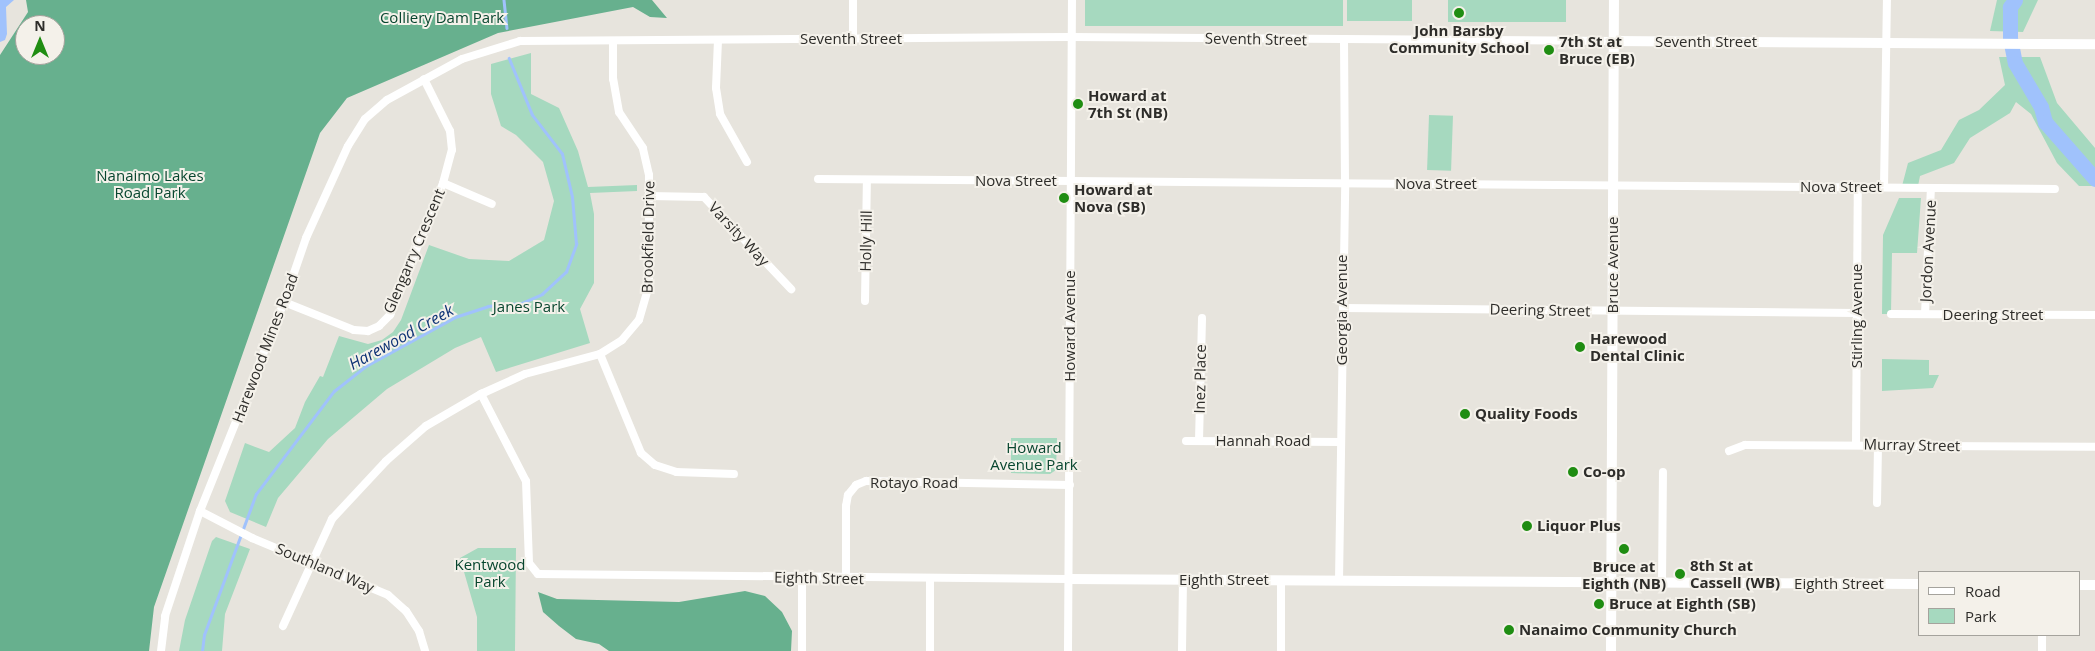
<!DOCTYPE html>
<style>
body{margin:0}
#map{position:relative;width:2095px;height:651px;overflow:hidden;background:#e7e4dd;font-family:"Open Sans",sans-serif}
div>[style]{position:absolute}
.green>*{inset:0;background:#a6d9bf;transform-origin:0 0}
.forest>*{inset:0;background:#67b08e}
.water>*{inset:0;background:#a0c2fc}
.stream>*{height:2.5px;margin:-1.25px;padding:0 1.25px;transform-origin:1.25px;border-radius:1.25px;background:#a0c2fc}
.river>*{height:15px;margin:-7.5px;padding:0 7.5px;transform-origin:7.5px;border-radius:7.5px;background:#a0c2fc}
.street>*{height:8px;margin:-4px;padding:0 4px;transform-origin:4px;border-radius:4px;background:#fff}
.secondary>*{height:10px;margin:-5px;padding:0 5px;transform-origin:5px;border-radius:5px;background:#fff}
.dots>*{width:14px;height:14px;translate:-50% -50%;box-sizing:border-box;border:2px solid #f4f1ea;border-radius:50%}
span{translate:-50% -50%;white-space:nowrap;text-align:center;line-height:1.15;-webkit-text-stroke:4px #f4f1ea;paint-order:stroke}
.park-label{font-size:15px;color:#08462f}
.poi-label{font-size:15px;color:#2e2d2a;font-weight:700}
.left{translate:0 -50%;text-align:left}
.street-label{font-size:15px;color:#2e2d2a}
.water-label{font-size:16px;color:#0e3375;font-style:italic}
.legend{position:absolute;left:1918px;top:571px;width:162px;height:65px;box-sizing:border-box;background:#f4f1ea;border:1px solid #a5a39d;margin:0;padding:6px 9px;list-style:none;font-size:15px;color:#2e2d2a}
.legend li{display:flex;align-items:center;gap:10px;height:25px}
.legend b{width:25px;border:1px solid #a5a39d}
.north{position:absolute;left:15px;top:15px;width:50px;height:50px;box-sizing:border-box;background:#f4f1ea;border:1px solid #a5a39d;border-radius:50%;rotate:0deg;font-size:14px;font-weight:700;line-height:20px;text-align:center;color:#2e2d2a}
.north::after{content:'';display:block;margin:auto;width:18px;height:22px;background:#1f8d12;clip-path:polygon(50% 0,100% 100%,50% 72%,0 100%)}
</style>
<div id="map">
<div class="green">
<i style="left:1085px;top:0;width:258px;height:26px"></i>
<i style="left:1347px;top:0;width:65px;height:21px"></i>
<i style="left:1448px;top:0;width:118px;height:22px"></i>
<i style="clip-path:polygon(1997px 0,2038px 0,2023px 32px,1990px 31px)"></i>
<i style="clip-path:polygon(531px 53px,531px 94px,559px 108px,578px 151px,588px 187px,637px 185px,637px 191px,590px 193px,594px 214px,594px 283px,580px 309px,590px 343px,496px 372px,481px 337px,455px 348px,387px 389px,328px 439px,278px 498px,266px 527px,230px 512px,225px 501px,245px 443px,269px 452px,295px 428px,305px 402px,320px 376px,323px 377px,339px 336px,368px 344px,382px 340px,393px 332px,401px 320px,429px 245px,469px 259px,509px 261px,544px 240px,554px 201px,543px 162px,516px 135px,501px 126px,491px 94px,491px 64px)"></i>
<i style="clip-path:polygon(1999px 57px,2040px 57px,2057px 103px,2095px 148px,2095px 186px,2079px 186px,2057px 163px,2031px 114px,2016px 102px,2010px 113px,1970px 138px,1954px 163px,1920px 176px,1918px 186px,1902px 186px,1908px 163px,1941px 150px,1959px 120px,1979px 110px,2005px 85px)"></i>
<i style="left:1429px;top:115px;width:24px;height:55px;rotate:2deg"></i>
<i style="clip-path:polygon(1899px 198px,1921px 198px,1917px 253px,1892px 253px,1891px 314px,1882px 314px,1883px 235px)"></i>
<i style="clip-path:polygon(1882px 359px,1929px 360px,1929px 375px,1939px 375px,1933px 388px,1882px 391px)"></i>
<i style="clip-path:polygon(1011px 438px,1057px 438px,1056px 470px,1050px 474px,1011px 473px)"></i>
<i style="clip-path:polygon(216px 537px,250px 549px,225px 614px,222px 651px,179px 651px,185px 620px,212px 541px)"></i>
<i style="clip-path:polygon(478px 548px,516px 548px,515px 651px,477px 651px,477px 617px,460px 558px)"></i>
</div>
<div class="forest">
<i style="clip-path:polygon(evenodd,26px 0,652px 0,667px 18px,650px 17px,633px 7px,498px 33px,347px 98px,320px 133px,154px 607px,149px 651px,0 651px,0 55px,28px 12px,26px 0,25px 25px,55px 25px,55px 55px,25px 55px,25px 25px)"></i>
<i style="clip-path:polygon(745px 591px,765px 596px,782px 612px,792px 631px,791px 651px,609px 651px,599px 644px,576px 639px,559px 626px,543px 612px,538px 592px,557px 599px,679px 602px)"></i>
</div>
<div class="water">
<i style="clip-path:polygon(0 0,14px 0,6px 7px,7px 34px,5px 40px,0 42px)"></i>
</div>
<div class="stream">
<i style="left:504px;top:0;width:28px;rotate:84deg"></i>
<i style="left:202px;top:651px;width:16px;rotate:-83deg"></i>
<i style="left:204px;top:635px;width:150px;rotate:-69.8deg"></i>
<i style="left:256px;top:494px;width:129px;rotate:-52.9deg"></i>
<i style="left:334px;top:391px;width:41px;rotate:-38deg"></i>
<i style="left:366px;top:366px;width:102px;rotate:-28.8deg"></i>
<i style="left:455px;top:317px;width:35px;rotate:-18deg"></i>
<i style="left:488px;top:306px;width:34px;rotate:-5deg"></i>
<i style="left:522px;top:303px;width:22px;rotate:-24deg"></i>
<i style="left:542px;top:294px;width:33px;rotate:-43deg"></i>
<i style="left:566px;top:272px;width:30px;rotate:-70deg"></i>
<i style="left:576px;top:244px;width:47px;rotate:-94.9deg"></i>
<i style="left:572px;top:197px;width:44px;rotate:-103.1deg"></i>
<i style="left:562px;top:154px;width:49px;rotate:-127.6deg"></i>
<i style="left:532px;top:115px;width:61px;rotate:-112.3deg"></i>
</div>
<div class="river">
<i style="left:2015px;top:0;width:9px;rotate:126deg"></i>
<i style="left:2010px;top:7px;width:31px;rotate:90deg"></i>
<i style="left:2010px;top:38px;width:25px;rotate:79deg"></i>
<i style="left:2015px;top:63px;width:51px;rotate:59.4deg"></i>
<i style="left:2041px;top:107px;width:16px;rotate:75deg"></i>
<i style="left:2045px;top:122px;width:76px;rotate:48.7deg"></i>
</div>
<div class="street">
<i style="left:853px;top:39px;width:39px;rotate:-90deg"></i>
<i style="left:718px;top:40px;width:48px;rotate:92.4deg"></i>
<i style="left:716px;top:88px;width:26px;rotate:81deg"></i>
<i style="left:720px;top:114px;width:55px;rotate:60.6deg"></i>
<i style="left:818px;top:179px;width:1237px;rotate:0.46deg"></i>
<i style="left:443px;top:183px;width:53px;rotate:23.2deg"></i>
<i style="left:1884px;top:187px;width:187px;rotate:-89.1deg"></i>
<i style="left:649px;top:196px;width:55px;rotate:1deg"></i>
<i style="left:704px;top:197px;width:127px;rotate:46.6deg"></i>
<i style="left:865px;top:301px;width:121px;rotate:-89.1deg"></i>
<i style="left:284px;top:302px;width:75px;rotate:21.8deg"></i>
<i style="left:354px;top:330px;width:14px;rotate:4deg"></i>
<i style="left:368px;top:331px;width:12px;rotate:-24deg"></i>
<i style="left:379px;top:326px;width:16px;rotate:-45deg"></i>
<i style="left:390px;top:315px;width:142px;rotate:-68.1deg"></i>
<i style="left:443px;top:183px;width:34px;rotate:-75deg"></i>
<i style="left:452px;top:150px;width:19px;rotate:-96deg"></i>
<i style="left:450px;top:131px;width:58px;rotate:-116.6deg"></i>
<i style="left:1343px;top:308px;width:514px;rotate:0.56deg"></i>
<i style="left:1891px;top:314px;width:204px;rotate:0.3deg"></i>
<i style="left:1925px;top:314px;width:126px;rotate:-87.3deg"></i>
<i style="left:600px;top:354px;width:107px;rotate:67.5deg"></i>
<i style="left:641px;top:453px;width:18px;rotate:41deg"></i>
<i style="left:655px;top:465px;width:22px;rotate:18deg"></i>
<i style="left:676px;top:472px;width:58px;rotate:2deg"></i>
<i style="left:481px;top:394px;width:98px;rotate:62.7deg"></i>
<i style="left:526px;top:481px;width:82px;rotate:87.9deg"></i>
<i style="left:529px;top:563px;width:14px;rotate:51deg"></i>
<i style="left:538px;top:574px;width:530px;rotate:0.54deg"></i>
<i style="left:1186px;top:441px;width:155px;rotate:0.4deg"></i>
<i style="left:1199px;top:441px;width:123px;rotate:-88.6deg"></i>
<i style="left:1856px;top:444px;width:257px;rotate:-89.6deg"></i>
<i style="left:1729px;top:451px;width:17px;rotate:-21deg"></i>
<i style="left:1745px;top:445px;width:350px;rotate:0.3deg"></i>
<i style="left:1877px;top:503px;width:59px;rotate:-89deg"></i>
<i style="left:200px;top:511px;width:59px;rotate:27.4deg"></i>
<i style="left:252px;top:538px;width:147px;rotate:22.7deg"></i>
<i style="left:388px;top:595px;width:24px;rotate:42deg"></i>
<i style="left:406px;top:611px;width:24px;rotate:57deg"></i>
<i style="left:419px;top:631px;width:21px;rotate:73deg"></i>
<i style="left:802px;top:577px;width:74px;rotate:90deg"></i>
<i style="left:846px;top:579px;width:73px;rotate:-90deg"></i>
<i style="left:846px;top:506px;width:11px;rotate:-80deg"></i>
<i style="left:848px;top:495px;width:13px;rotate:-51deg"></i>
<i style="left:856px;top:485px;width:11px;rotate:-22deg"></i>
<i style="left:866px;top:481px;width:204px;rotate:1.1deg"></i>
<i style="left:1339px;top:581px;width:398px;rotate:-89.1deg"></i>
<i style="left:1345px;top:183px;width:144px;rotate:-90.4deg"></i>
<i style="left:1662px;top:583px;width:111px;rotate:-89.5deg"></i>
<i style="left:283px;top:626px;width:118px;rotate:-65.4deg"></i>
<i style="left:332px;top:519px;width:79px;rotate:-47deg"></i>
<i style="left:386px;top:461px;width:53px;rotate:-41.2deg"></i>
<i style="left:426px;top:426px;width:64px;rotate:-30.2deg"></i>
<i style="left:481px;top:394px;width:48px;rotate:-24.4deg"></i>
<i style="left:525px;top:374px;width:78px;rotate:-14.9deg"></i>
<i style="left:600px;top:354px;width:26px;rotate:-32deg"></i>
<i style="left:622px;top:340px;width:26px;rotate:-50deg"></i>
<i style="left:639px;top:320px;width:35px;rotate:-74deg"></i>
<i style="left:649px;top:286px;width:111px;rotate:-90deg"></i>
<i style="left:649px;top:175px;width:28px;rotate:-103deg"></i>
<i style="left:643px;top:148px;width:43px;rotate:-123.7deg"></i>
<i style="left:619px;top:112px;width:34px;rotate:-100deg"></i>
<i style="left:613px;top:79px;width:38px;rotate:-90deg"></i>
<i style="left:2042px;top:635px;width:16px;rotate:90deg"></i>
<i style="left:161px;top:651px;width:35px;rotate:-83deg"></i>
<i style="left:165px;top:616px;width:111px;rotate:-71.6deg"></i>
<i style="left:200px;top:511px;width:225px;rotate:-68.1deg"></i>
<i style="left:284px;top:302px;width:68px;rotate:-71deg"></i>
<i style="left:306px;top:238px;width:101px;rotate:-65.5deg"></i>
<i style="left:348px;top:146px;width:32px;rotate:-58deg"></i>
<i style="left:365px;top:119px;width:29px;rotate:-41deg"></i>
<i style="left:387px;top:100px;width:85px;rotate:-28.7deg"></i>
<i style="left:462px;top:59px;width:61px;rotate:-17.2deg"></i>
<i style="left:520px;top:41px;width:552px;rotate:-0.42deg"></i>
<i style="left:1072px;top:37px;width:542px;rotate:0.42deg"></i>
<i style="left:930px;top:651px;width:72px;rotate:-90deg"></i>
<i style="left:1068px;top:651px;width:651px;rotate:-89.65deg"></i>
<i style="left:1182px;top:651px;width:71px;rotate:-89.2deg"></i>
<i style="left:1281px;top:651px;width:71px;rotate:-90deg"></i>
</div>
<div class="secondary">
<i style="left:1614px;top:41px;width:481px;rotate:0.4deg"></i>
<i style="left:1068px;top:579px;width:851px;rotate:0.34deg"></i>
<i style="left:2079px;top:585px;width:16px"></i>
<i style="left:1611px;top:651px;width:651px;rotate:-89.74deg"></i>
</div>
<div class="dots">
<i style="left:1459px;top:13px;background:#1f8d12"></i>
<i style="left:1549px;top:50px;background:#1f8d12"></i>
<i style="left:1078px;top:104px;background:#1f8d12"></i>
<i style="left:1064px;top:198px;background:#1f8d12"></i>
<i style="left:1580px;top:347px;background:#1f8d12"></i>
<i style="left:1465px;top:414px;background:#1f8d12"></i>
<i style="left:1573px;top:472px;background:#1f8d12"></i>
<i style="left:1527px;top:526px;background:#1f8d12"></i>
<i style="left:1624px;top:549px;background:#1f8d12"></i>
<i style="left:1680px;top:574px;background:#1f8d12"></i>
<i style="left:1599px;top:604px;background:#1f8d12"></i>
<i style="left:1509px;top:630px;background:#1f8d12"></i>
</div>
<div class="park-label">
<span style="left:442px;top:18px">Colliery Dam Park</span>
<span style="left:150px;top:184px">Nanaimo Lakes<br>Road Park</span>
<span style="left:529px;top:307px">Janes Park</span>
<span style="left:1034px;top:456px">Howard<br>Avenue Park</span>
<span style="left:490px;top:573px">Kentwood<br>Park</span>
</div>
<div class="poi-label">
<span style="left:1459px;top:39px">John Barsby<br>Community School</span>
<span class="left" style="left:1559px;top:50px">7th St at<br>Bruce (EB)</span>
<span class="left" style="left:1088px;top:104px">Howard at<br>7th St (NB)</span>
<span class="left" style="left:1074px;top:198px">Howard at<br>Nova (SB)</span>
<span class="left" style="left:1590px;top:347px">Harewood<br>Dental Clinic</span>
<span class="left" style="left:1475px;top:414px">Quality Foods</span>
<span class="left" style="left:1583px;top:472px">Co-op</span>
<span class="left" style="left:1537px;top:526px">Liquor Plus</span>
<span class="left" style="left:1690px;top:574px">8th St at<br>Cassell (WB)</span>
<span style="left:1624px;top:575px">Bruce at<br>Eighth (NB)</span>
<span class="left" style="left:1609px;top:604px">Bruce at Eighth (SB)</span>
<span class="left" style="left:1519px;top:630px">Nanaimo Community Church</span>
</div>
<div class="street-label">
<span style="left:851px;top:39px">Seventh Street</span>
<span style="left:1256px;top:39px;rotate:1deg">Seventh Street</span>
<span style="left:1706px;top:42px">Seventh Street</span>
<span style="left:1016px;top:181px">Nova Street</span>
<span style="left:1436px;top:184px">Nova Street</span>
<span style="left:1841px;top:187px">Nova Street</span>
<span style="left:739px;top:234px;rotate:47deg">Varsity Way</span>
<span style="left:648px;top:237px;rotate:-89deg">Brookfield Drive</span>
<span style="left:866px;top:241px;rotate:-89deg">Holly Hill</span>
<span style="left:414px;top:251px;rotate:-67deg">Glengarry Crescent</span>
<span style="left:1928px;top:251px;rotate:-87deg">Jordon Avenue</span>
<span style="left:1613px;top:265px;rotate:-90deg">Bruce Avenue</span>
<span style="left:1342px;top:310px;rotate:-90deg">Georgia Avenue</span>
<span style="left:1540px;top:310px;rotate:1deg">Deering Street</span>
<span style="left:1993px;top:315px">Deering Street</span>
<span style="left:1857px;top:316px;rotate:-90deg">Stirling Avenue</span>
<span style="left:1070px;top:326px;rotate:-90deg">Howard Avenue</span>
<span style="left:265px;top:348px;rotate:-69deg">Harewood Mines Road</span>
<span style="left:1200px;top:379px;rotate:-89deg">Inez Place</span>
<span style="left:1263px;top:441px">Hannah Road</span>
<span style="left:1912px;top:445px;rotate:1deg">Murray Street</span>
<span style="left:914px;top:483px">Rotayo Road</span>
<span style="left:325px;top:568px;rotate:23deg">Southland Way</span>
<span style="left:819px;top:578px;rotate:1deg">Eighth Street</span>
<span style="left:1224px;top:580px">Eighth Street</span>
<span style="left:1839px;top:584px">Eighth Street</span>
</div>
<div class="water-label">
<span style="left:401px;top:337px;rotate:-29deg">Harewood Creek</span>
</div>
<ul class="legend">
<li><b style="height:6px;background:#fff"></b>Road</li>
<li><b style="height:14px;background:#a6d9bf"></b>Park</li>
</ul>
<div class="north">N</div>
</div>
